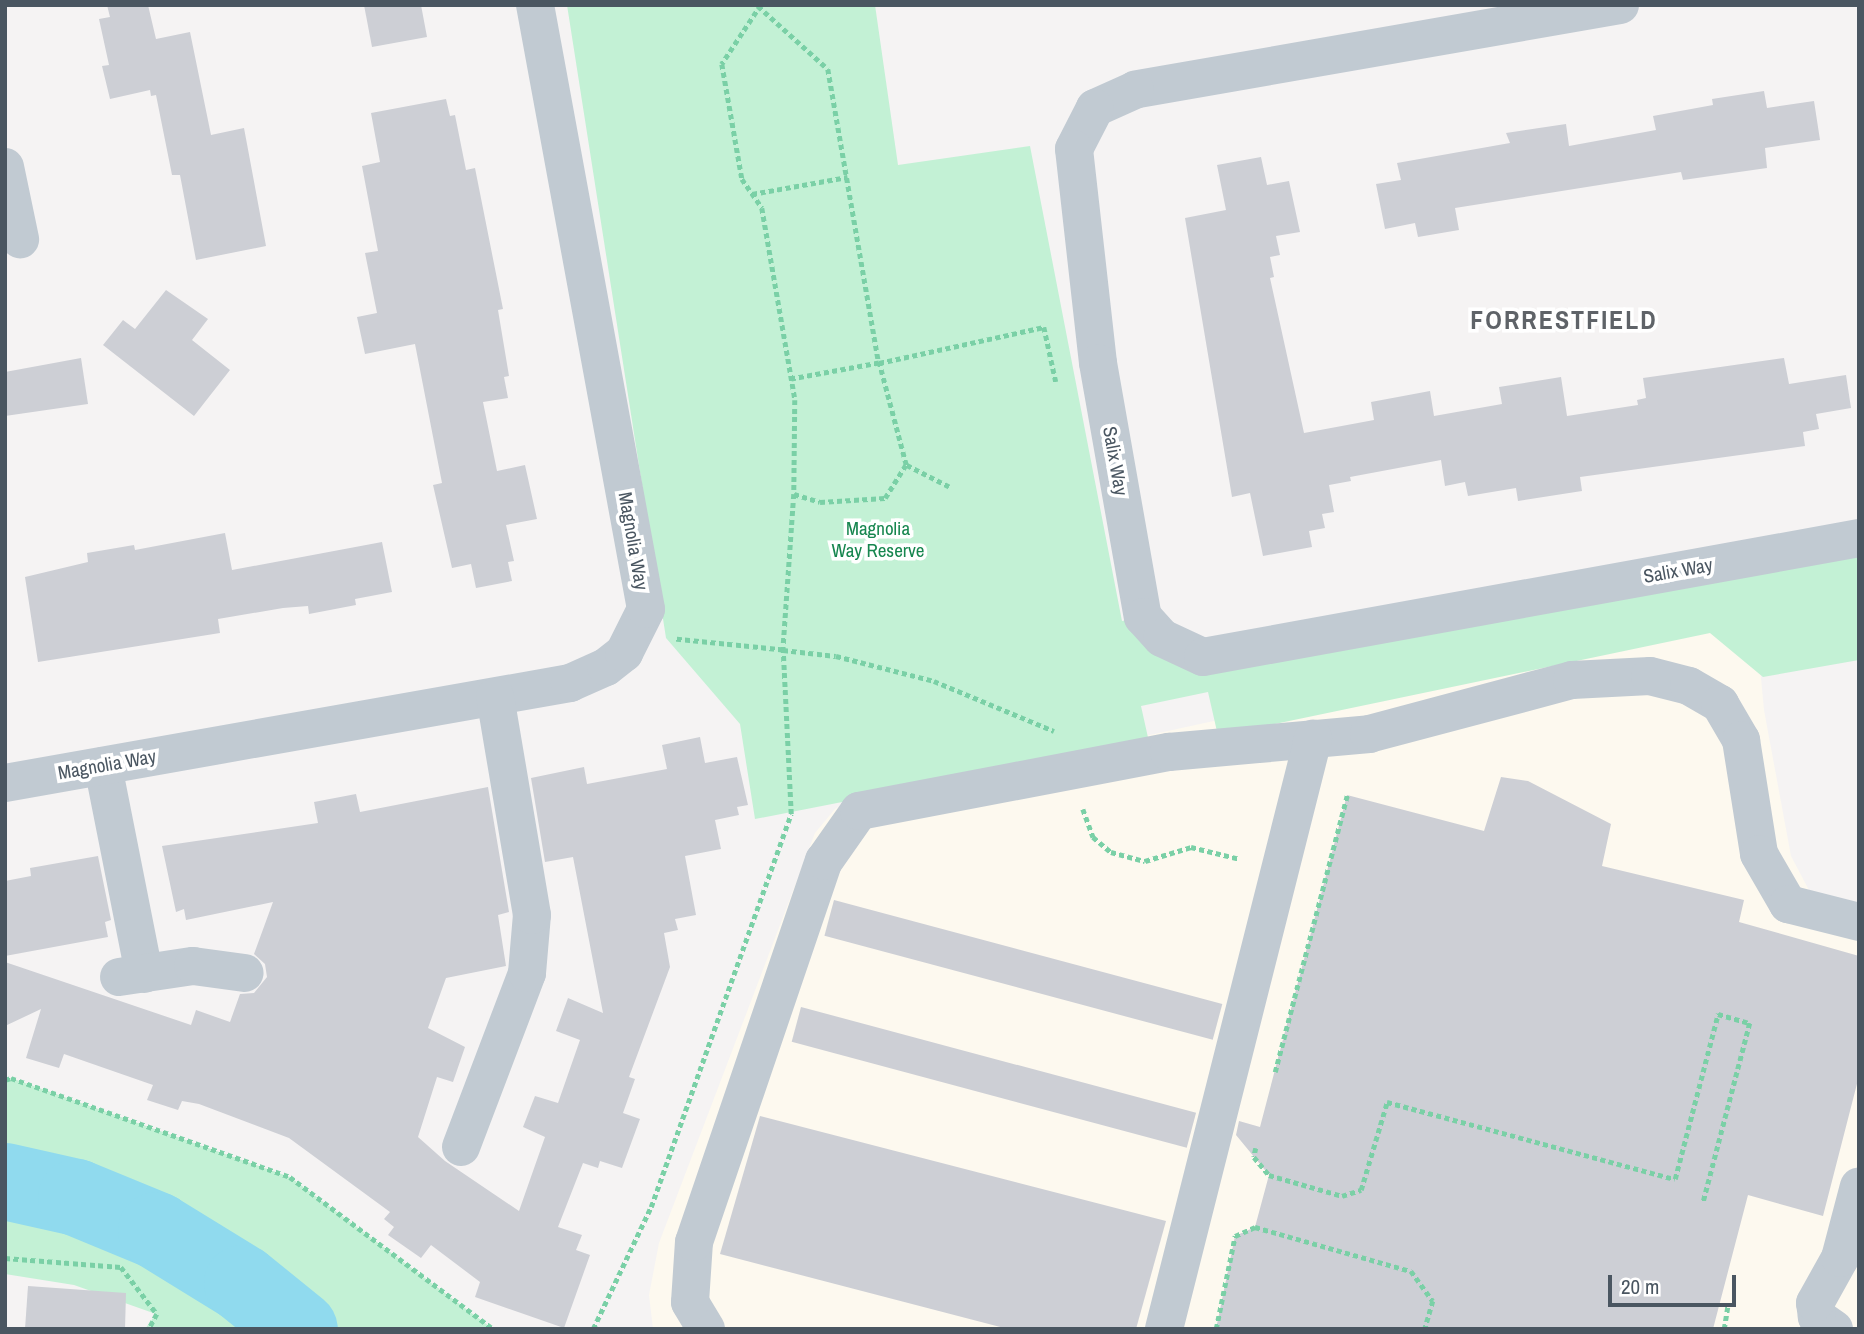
<!DOCTYPE html>
<style>
body{margin:0}
#map{position:relative;width:1864px;height:1334px;overflow:hidden;background:#f5f3f3;font-family:"Archivo Narrow",sans-serif}
div>[style]{position:absolute}
.commercial>*{inset:0;background:#fdf9ef}
.green>*{inset:0;background:#c3f1d5}
.river>*{height:77px;margin:-38.5px;padding:0 38.5px;transform-origin:38.5px;border-radius:38.5px;background:#90daee}
.building>*{inset:0;background:#cdcfd5;transform-origin:0 0}
.path>*{height:4.5px;margin-top:-2.25px;transform-origin:0;background:repeating-linear-gradient(90deg,#7ad0a6 0 5px,transparent 0 8.5px)}
.minor>*{height:38px;margin:-19px;padding:0 19px;transform-origin:19px;border-radius:19px;background:#c1cad2}
span{translate:-50% -50%;white-space:nowrap;text-align:center;line-height:1.15;-webkit-text-stroke:7px #fff;paint-order:stroke}
.street-label{font-size:19px;color:#4a5661}
.park-label{font-size:19px;color:#17864f}
.district-label{font-size:26px;color:#5f6368;font-weight:700;letter-spacing:2px}
.frame{position:absolute;inset:0;border:7px solid #4a5661;pointer-events:none}
.scale{position:absolute;left:1608px;top:1275px;width:128px;height:32px;box-sizing:border-box;border:4px solid #4a5661;border-top:0;padding-left:9px;font-size:21px;line-height:24px;white-space:nowrap;color:#4a5661;-webkit-text-stroke:5px #fff;paint-order:stroke}
</style>
<div id="map">
<div class="commercial">
<i style="clip-path:polygon(1754px 603px,1764px 710px,1791px 856px,1811px 894px,1859px 908px,1859px 1329px,653px 1329px,649px 1295px,659px 1243px,815px 833px,835px 809px,852px 800px)"></i>
</div>
<div class="green">
<i style="clip-path:polygon(567px 5px,875px 5px,898px 165px,1030px 146px,1122px 621px,1143px 617px,1203px 657px,1859px 538px,1859px 660px,1763px 677px,1710px 633px,1218px 736px,1208px 692px,1141px 706px,1149px 742px,755px 819px,740px 724px,666px 638px)"></i>
<i style="clip-path:polygon(11px 1078px,290px 1177px,493px 1329px,145px 1329px,156px 1314px,74px 1285px,5px 1274px,5px 1080px)"></i>
</div>
<div class="river">
<i style="left:5px;top:1181px;width:73px;rotate:12.7deg"></i>
<i style="left:76px;top:1197px;width:87px;rotate:22.4deg"></i>
<i style="left:156px;top:1230px;width:101px;rotate:31.6deg"></i>
<i style="left:242px;top:1283px;width:73px;rotate:38.9deg"></i>
</div>
<div class="building">
<i style="clip-path:polygon(107px 5px,148px 5px,156px 39px,190px 32px,211px 135px,244px 128px,266px 246px,196px 260px,180px 175px,172px 175px,156px 95px,151px 96px,150px 90px,110px 99px,102px 66px,109px 65px,99px 19px,110px 17px)"></i>
<i style="clip-path:polygon(364px 5px,421px 5px,427px 37px,372px 47px)"></i>
<i style="clip-path:polygon(1764px 91px,1767px 108px,1814px 101px,1820px 140px,1765px 148px,1767px 168px,1683px 180px,1681px 172px,1455px 208px,1459px 230px,1418px 237px,1415px 223px,1385px 229px,1376px 184px,1401px 180px,1397px 163px,1510px 143px,1506px 133px,1566px 124px,1569px 146px,1656px 130px,1653px 116px,1713px 105px,1712px 99px)"></i>
<i style="clip-path:polygon(446px 99px,450px 116px,455px 115px,466px 170px,475px 168px,503px 309px,498px 310px,509px 376px,504px 377px,508px 398px,483px 402px,497px 471px,525px 465px,537px 519px,506px 525px,514px 561px,508px 562px,512px 581px,476px 588px,471px 564px,452px 568px,433px 485px,442px 483px,415px 344px,365px 354px,357px 317px,377px 313px,365px 253px,378px 251px,362px 166px,380px 162px,371px 113px)"></i>
<i style="clip-path:polygon(1261px 157px,1267px 185px,1289px 181px,1300px 232px,1276px 236px,1280px 255px,1270px 257px,1274px 277px,1270px 278px,1304px 433px,1374px 420px,1371px 402px,1430px 391px,1434px 416px,1502px 404px,1499px 387px,1561px 377px,1567px 416px,1638px 405px,1637px 400px,1646px 398px,1643px 378px,1784px 358px,1789px 384px,1846px 375px,1851px 408px,1816px 414px,1819px 429px,1803px 432px,1805px 446px,1580px 477px,1582px 491px,1518px 501px,1516px 488px,1468px 496px,1465px 482px,1445px 486px,1441px 460px,1350px 477px,1351px 481px,1329px 485px,1334px 512px,1322px 514px,1325px 528px,1309px 531px,1312px 547px,1263px 556px,1250px 493px,1232px 497px,1185px 218px,1226px 210px,1217px 165px)"></i>
<i style="clip-path:polygon(166px 290px,208px 319px,192px 340px,230px 370px,194px 416px,103px 345px,123px 320px,135px 329px)"></i>
<i style="clip-path:polygon(81px 358px,88px 404px,5px 416px,5px 372px)"></i>
<i style="clip-path:polygon(225px 533px,232px 570px,382px 542px,392px 592px,355px 599px,356px 605px,309px 614px,308px 606px,283px 608px,218px 619px,220px 633px,38px 662px,25px 577px,88px 562px,87px 553px,134px 545px,135px 550px)"></i>
<i style="clip-path:polygon(700px 737px,705px 763px,737px 757px,748px 805px,737px 807px,739px 815px,715px 820px,721px 849px,685px 856px,696px 915px,675px 919px,678px 930px,664px 933px,670px 967px,629px 1077px,635px 1079px,623px 1113px,640px 1119px,622px 1168px,600px 1161px,598px 1168px,583px 1163px,558px 1227px,582px 1235px,576px 1250px,590px 1255px,564px 1328px,475px 1297px,480px 1282px,431px 1245px,421px 1258px,388px 1235px,394px 1227px,384px 1219px,390px 1212px,289px 1138px,199px 1104px,182px 1101px,178px 1110px,147px 1100px,153px 1085px,64px 1054px,59px 1068px,26px 1058px,41px 1009px,5px 1026px,5px 962px,191px 1025px,196px 1010px,230px 1022px,240px 994px,254px 993px,267px 977px,265px 964px,254px 954px,273px 902px,186px 920px,184px 909px,176px 912px,162px 846px,318px 823px,314px 802px,356px 794px,360px 812px,488px 787px,509px 912px,498px 915px,506px 966px,446px 978px,428px 1028px,465px 1047px,453px 1082px,437px 1077px,418px 1137px,445px 1161px,519px 1211px,545px 1137px,523px 1127px,535px 1096px,558px 1103px,580px 1040px,556px 1031px,568px 998px,603px 1013px,573px 857px,545px 862px,531px 778px,584px 767px,587px 784px,667px 769px,662px 745px)"></i>
<i style="clip-path:polygon(1501px 777px,1528px 781px,1611px 824px,1602px 866px,1744px 900px,1739px 922px,1859px 956px,1859px 1076px,1823px 1216px,1748px 1195px,1713px 1329px,1216px 1329px,1235px 1236px,1255px 1227px,1269px 1175px,1236px 1135px,1239px 1121px,1260px 1127px,1347px 795px,1484px 831px)"></i>
<i style="clip-path:polygon(98px 856px,111px 920px,105px 922px,108px 937px,5px 956px,5px 881px,31px 876px,30px 868px)"></i>
<i style="left:834px;top:900px;width:402px;height:37px;rotate:15deg"></i>
<i style="left:801px;top:1007px;width:409px;height:36px;rotate:15deg"></i>
<i style="clip-path:polygon(760px 1116px,1166px 1221px,1136px 1329px,1008px 1329px,720px 1254px)"></i>
<i style="clip-path:polygon(28px 1286px,126px 1293px,125px 1329px,25px 1329px)"></i>
</div>
<div class="path">
<i style="left:761px;top:5px;width:71px;rotate:123.5deg"></i>
<i style="left:722px;top:64px;width:117px;rotate:80.1deg"></i>
<i style="left:742px;top:179px;width:35px;rotate:55deg"></i>
<i style="left:762px;top:208px;width:195px;rotate:80.2deg"></i>
<i style="left:795px;top:400px;width:94px;rotate:90.6deg"></i>
<i style="left:794px;top:494px;width:156px;rotate:94deg"></i>
<i style="left:783px;top:650px;width:53px;rotate:6.5deg"></i>
<i style="left:836px;top:656px;width:101px;rotate:14.3deg"></i>
<i style="left:934px;top:681px;width:130px;rotate:22.6deg"></i>
<i style="left:758px;top:6px;width:94px;rotate:42deg"></i>
<i style="left:828px;top:69px;width:298px;rotate:80.2deg"></i>
<i style="left:879px;top:363px;width:89px;rotate:169.7deg"></i>
<i style="left:752px;top:194px;width:97px;rotate:-10.1deg"></i>
<i style="left:949px;top:487px;width:48px;rotate:-152.9deg"></i>
<i style="left:906px;top:465px;width:106px;rotate:-104.8deg"></i>
<i style="left:879px;top:363px;width:169px;rotate:-12.3deg"></i>
<i style="left:1044px;top:327px;width:56px;rotate:77.7deg"></i>
<i style="left:794px;top:494px;width:27px;rotate:17deg"></i>
<i style="left:820px;top:502px;width:65px;rotate:-3.5deg"></i>
<i style="left:885px;top:498px;width:39px;rotate:-58deg"></i>
<i style="left:1083px;top:809px;width:30px;rotate:70deg"></i>
<i style="left:1093px;top:837px;width:23px;rotate:40deg"></i>
<i style="left:1111px;top:852px;width:35px;rotate:15deg"></i>
<i style="left:1145px;top:861px;width:48px;rotate:-16.9deg"></i>
<i style="left:1191px;top:847px;width:50px;rotate:13.8deg"></i>
<i style="left:1275px;top:1072px;width:286px;rotate:-75.4deg"></i>
<i style="left:5px;top:1080px;width:6px;rotate:-18deg"></i>
<i style="left:11px;top:1078px;width:296px;rotate:19.5deg"></i>
<i style="left:290px;top:1177px;width:254px;rotate:36.8deg"></i>
<i style="left:1256px;top:1148px;width:9px;rotate:103deg"></i>
<i style="left:1254px;top:1157px;width:23px;rotate:50deg"></i>
<i style="left:1269px;top:1175px;width:76px;rotate:16deg"></i>
<i style="left:1342px;top:1196px;width:20px;rotate:-18deg"></i>
<i style="left:1361px;top:1190px;width:92px;rotate:-73.5deg"></i>
<i style="left:1387px;top:1102px;width:298px;rotate:15deg"></i>
<i style="left:1675px;top:1179px;width:171px;rotate:-75.4deg"></i>
<i style="left:1718px;top:1014px;width:33px;rotate:16deg"></i>
<i style="left:1750px;top:1023px;width:186px;rotate:104.6deg"></i>
<i style="left:5px;top:1258px;width:116px;rotate:4.4deg"></i>
<i style="left:121px;top:1267px;width:59px;rotate:52.5deg"></i>
<i style="left:157px;top:1314px;width:17px;rotate:118deg"></i>
<i style="left:593px;top:1329px;width:135px;rotate:-64.6deg"></i>
<i style="left:651px;top:1207px;width:417px;rotate:-70.4deg"></i>
<i style="left:791px;top:814px;width:164px;rotate:-92.8deg"></i>
<i style="left:783px;top:650px;width:109px;rotate:-174.2deg"></i>
<i style="left:1216px;top:1329px;width:95px;rotate:-78.5deg"></i>
<i style="left:1235px;top:1236px;width:22px;rotate:-24deg"></i>
<i style="left:1255px;top:1227px;width:162px;rotate:15.8deg"></i>
<i style="left:1411px;top:1271px;width:37px;rotate:54deg"></i>
<i style="left:1433px;top:1301px;width:29px;rotate:106deg"></i>
<i style="left:1724px;top:1329px;width:24px;rotate:-81deg"></i>
</div>
<div class="minor">
<i style="left:1620px;top:5px;width:492px;rotate:170.1deg"></i>
<i style="left:1135px;top:90px;width:44px;rotate:155.8deg"></i>
<i style="left:1095px;top:108px;width:46px;rotate:117.1deg"></i>
<i style="left:1074px;top:149px;width:215px;rotate:83.6deg"></i>
<i style="left:1098px;top:363px;width:258px;rotate:80deg"></i>
<i style="left:1143px;top:617px;width:28px;rotate:48deg"></i>
<i style="left:1162px;top:638px;width:45px;rotate:24.9deg"></i>
<i style="left:1203px;top:657px;width:667px;rotate:-10.28deg"></i>
<i style="left:5px;top:167px;width:74px;rotate:78.2deg"></i>
<i style="left:103px;top:766px;width:212px;rotate:78.8deg"></i>
<i style="left:5px;top:783px;width:574px;rotate:-10.04deg"></i>
<i style="left:570px;top:683px;width:39px;rotate:-24deg"></i>
<i style="left:606px;top:667px;width:23px;rotate:-38deg"></i>
<i style="left:624px;top:653px;width:49px;rotate:-63.4deg"></i>
<i style="left:646px;top:609px;width:614px;rotate:-100.41deg"></i>
<i style="left:119px;top:977px;width:75px;rotate:-8.5deg"></i>
<i style="left:193px;top:966px;width:52px;rotate:7.7deg"></i>
<i style="left:461px;top:1147px;width:186px;rotate:-69.2deg"></i>
<i style="left:527px;top:973px;width:58px;rotate:-85.1deg"></i>
<i style="left:532px;top:915px;width:221px;rotate:-99.6deg"></i>
<i style="left:706px;top:1329px;width:31px;rotate:-121deg"></i>
<i style="left:690px;top:1302px;width:60px;rotate:-86.2deg"></i>
<i style="left:694px;top:1242px;width:403px;rotate:-71.2deg"></i>
<i style="left:824px;top:861px;width:61px;rotate:-55deg"></i>
<i style="left:859px;top:811px;width:316px;rotate:-10.8deg"></i>
<i style="left:1169px;top:752px;width:201px;rotate:-5.1deg"></i>
<i style="left:1369px;top:734px;width:210px;rotate:-14.9deg"></i>
<i style="left:1572px;top:680px;width:78px;rotate:-2.9deg"></i>
<i style="left:1650px;top:676px;width:40px;rotate:14.4deg"></i>
<i style="left:1689px;top:686px;width:36px;rotate:30deg"></i>
<i style="left:1720px;top:704px;width:42px;rotate:59.7deg"></i>
<i style="left:1741px;top:740px;width:115px;rotate:81deg"></i>
<i style="left:1759px;top:854px;width:58px;rotate:59.9deg"></i>
<i style="left:1788px;top:904px;width:73px;rotate:14.2deg"></i>
<i style="left:1164px;top:1329px;width:609px;rotate:-75.83deg"></i>
<i style="left:1834px;top:1329px;width:21px;rotate:-145deg"></i>
<i style="left:1817px;top:1317px;width:14px;rotate:-98deg"></i>
<i style="left:1815px;top:1303px;width:51px;rotate:-60.9deg"></i>
<i style="left:1840px;top:1258px;width:74px;rotate:-75.2deg"></i>
</div>
<div class="street-label">
<span style="left:1115px;top:461px;rotate:80deg">Salix Way</span>
<span style="left:633px;top:541px;rotate:80deg">Magnolia Way</span>
<span style="left:1678px;top:571px;rotate:-10deg">Salix Way</span>
<span style="left:107px;top:765px;rotate:-10deg">Magnolia Way</span>
</div>
<div class="park-label">
<span style="left:878px;top:540px">Magnolia<br>Way Reserve</span>
</div>
<div class="district-label">
<span style="left:1564px;top:320px">FORRESTFIELD</span>
</div>
<div class="frame"></div>
<div class="scale">20 m</div>
</div>
